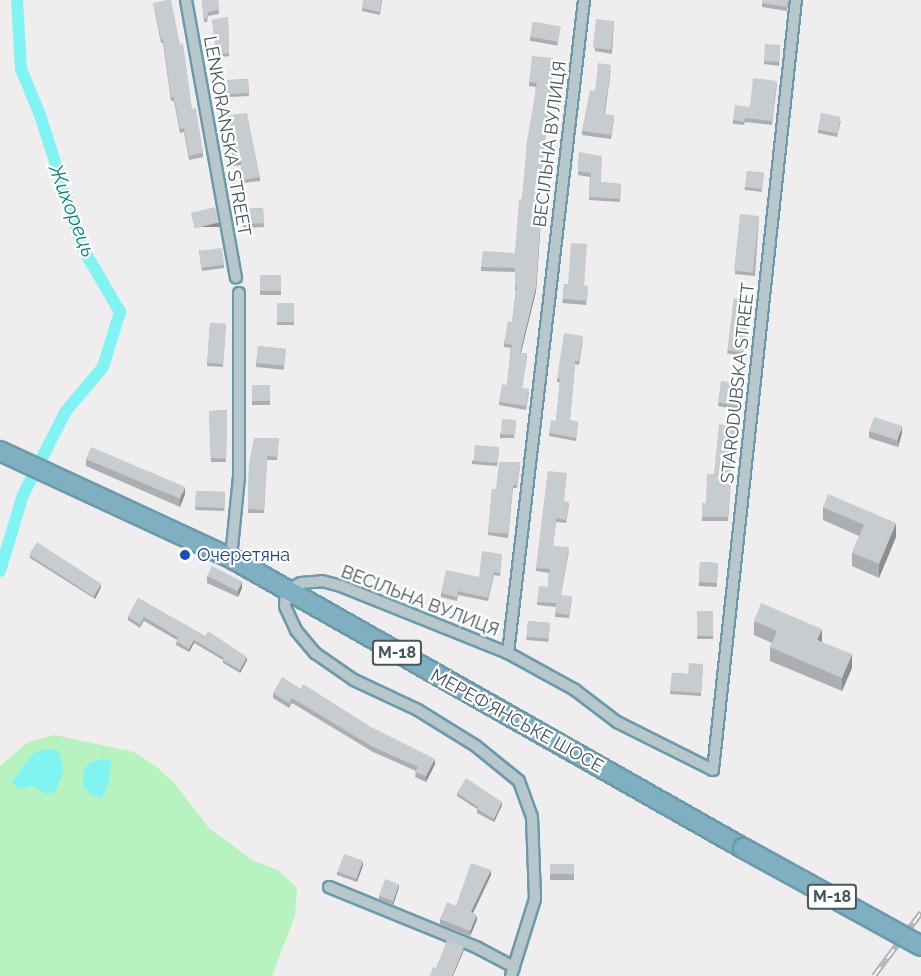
<!DOCTYPE html>
<meta charset="utf-8">
<style>
body{margin:0}
#map{position:relative;width:921px;height:976px;overflow:hidden;background:#f0edee;font-family:Raleway,sans-serif}
div>[style]{position:absolute}
.green>*{inset:0;background:#b7f3c0}
.water>*{inset:0;background:#7ff4f2}
.canal>*{height:12px;margin:-6px;padding:0 6px;transform-origin:6px;border-radius:6px;background:#7ff4f2}
.roads{filter:drop-shadow(2px 0 #6b9aad) drop-shadow(-2px 0 #6b9aad) drop-shadow(0 2px #6b9aad) drop-shadow(0 -2px #6b9aad)}
.street>*{height:10px;margin:-5px;padding:0 5px;transform-origin:5px;border-radius:5px;background:#b7c7cc}
.highway>*{height:18px;margin:-9px;padding:0 9px;transform-origin:9px;border-radius:9px;background:#80afc2}
.rail>*{height:6px;margin-top:-3px;transform-origin:0;background:repeating-linear-gradient(90deg,#fff 0 11px,#afb5b9 0 22px);box-sizing:border-box;border-block:2px solid #afb5b9}
.bridges{filter:drop-shadow(2px 0 #6b9aad) drop-shadow(-2px 0 #6b9aad) drop-shadow(0 2px #6b9aad) drop-shadow(0 -2px #6b9aad)}
.highway-bridge>*{height:18px;margin:-9px;padding:0 9px;transform-origin:9px;border-radius:9px;background:#80afc2}
.wall>*{inset:0;background:#abafb4;transform-origin:0 0}
.shaded-wall>*{inset:0;background:#8b8f92;transform-origin:0 0}
.building>*{inset:0;background:#c7ccd1;transform-origin:0 0}
.dots>*{width:16px;height:16px;translate:-50% -50%;box-sizing:border-box;border:3px solid #fff;border-radius:50%}
span{translate:-50% -50%;white-space:nowrap;text-align:center;line-height:1.15;-webkit-text-stroke:4.5px #fff;paint-order:stroke}
.shield-label span{padding:2px 4px;background:#fff;border:2px solid;border-radius:4px;-webkit-text-stroke-width:0}
.shield-label{font-size:16px;color:#44575d;font-weight:700}
.street-label{font-size:18px;color:#44575d}
.transit-label{font-size:18px;color:#164399}
.left{translate:0 -50%;text-align:left}
.water-label{font-size:20px;color:#058380;font-style:italic}
</style>
<div id="map">
<div class="green">
<i style="clip-path:polygon(55px 735px,134px 752px,157px 767px,176px 785px,209px 828px,254px 861px,278px 870px,297px 888px,295px 916px,272px 976px,0 976px,0 766px,28px 742px)"></i>
</div>
<div class="water">
<i style="clip-path:polygon(48px 749px,57px 749px,61px 757px,63px 773px,55px 792px,46px 794px,33px 786px,18px 789px,12px 782px,24px 765px,35px 752px)"></i>
<i style="clip-path:polygon(103px 759px,111px 761px,109px 781px,102px 798px,90px 794px,83px 786px,84px 769px,91px 762px)"></i>
</div>
<div class="canal">
<i style="left:0;top:571px;width:79px;rotate:-73.2deg"></i>
<i style="left:23px;top:495px;width:94px;rotate:-62.9deg"></i>
<i style="left:66px;top:411px;width:57px;rotate:-49.9deg"></i>
<i style="left:103px;top:367px;width:58px;rotate:-72.8deg"></i>
<i style="left:120px;top:312px;width:73px;rotate:-120.4deg"></i>
<i style="left:83px;top:249px;width:141px;rotate:-107.8deg"></i>
<i style="left:40px;top:115px;width:50px;rotate:-112.4deg"></i>
<i style="left:21px;top:69px;width:69px;rotate:-93.3deg"></i>
</div>
<div class="roads">
<div class="street">
<i style="left:186px;top:0;width:282px;rotate:79.8deg"></i>
<i style="left:231px;top:558px;width:81px;rotate:-84.4deg"></i>
<i style="left:239px;top:477px;width:184px;rotate:-90deg"></i>
<i style="left:508px;top:653px;width:657px;rotate:-83.36deg"></i>
<i style="left:329px;top:887px;width:159px;rotate:22.2deg"></i>
<i style="left:476px;top:947px;width:43px;rotate:27.8deg"></i>
<i style="left:511px;top:976px;width:81px;rotate:-72.7deg"></i>
<i style="left:535px;top:899px;width:82px;rotate:-92.1deg"></i>
<i style="left:532px;top:817px;width:38px;rotate:-110deg"></i>
<i style="left:519px;top:781px;width:55px;rotate:-140.9deg"></i>
<i style="left:476px;top:746px;width:68px;rotate:-148.2deg"></i>
<i style="left:418px;top:710px;width:71px;rotate:-154.9deg"></i>
<i style="left:354px;top:680px;width:47px;rotate:-145.3deg"></i>
<i style="left:315px;top:653px;width:30px;rotate:-130deg"></i>
<i style="left:296px;top:630px;width:26px;rotate:-115deg"></i>
<i style="left:285px;top:606px;width:15px;rotate:-86deg"></i>
<i style="left:286px;top:591px;width:17px;rotate:-28deg"></i>
<i style="left:301px;top:583px;width:21px;rotate:-5deg"></i>
<i style="left:322px;top:581px;width:20px;rotate:15deg"></i>
<i style="left:341px;top:586px;width:180px;rotate:21.9deg"></i>
<i style="left:508px;top:653px;width:77px;rotate:28.9deg"></i>
<i style="left:575px;top:690px;width:53px;rotate:37.3deg"></i>
<i style="left:617px;top:722px;width:107px;rotate:26.6deg"></i>
<i style="left:713px;top:770px;width:774px;rotate:-83.85deg"></i>
</div>
<div class="highway">
<i style="left:0;top:451px;width:255px;rotate:24.9deg"></i>
<i style="left:231px;top:558px;width:588px;rotate:29.53deg"></i>
</div>
</div>
<div class="rail">
<i style="left:874px;top:976px;width:79px;rotate:-53.3deg"></i>
</div>
<div class="bridges">
<div class="highway-bridge">
<i style="left:743px;top:848px;width:203px;rotate:28.8deg"></i>
</div>
</div>
<div class="wall">
<i style="clip-path:polygon(202px 0,218px 0,219px 14px,208px 16px,207px 22px,204px 22px)"></i>
<i style="clip-path:polygon(382px 0,380px 15px,362px 11px,362px 8px)"></i>
<i style="clip-path:polygon(762px 0,789px 0,787px 11px,762px 7px)"></i>
<i style="clip-path:polygon(153px 3px,192px 109px,203px 153px,203px 157px,189px 160px,184px 132px,180px 133px,174px 101px,171px 101px,163px 43px,161px 43px)"></i>
<i style="clip-path:polygon(228px 17px,229px 56px,217px 58px,212px 20px)"></i>
<i style="clip-path:polygon(614px 21px,612px 54px,595px 51px,595px 48px)"></i>
<i style="left:533px;top:22px;width:28px;height:19px;rotate:10deg"></i>
<i style="clip-path:polygon(780px 45px,779px 66px,764px 64px,764px 61px)"></i>
<i style="clip-path:polygon(553px 58px,539px 199px,542px 202px,536px 291px,521px 353px,527px 356px,522px 388px,529px 392px,526px 410px,499px 405px,499px 402px,507px 385px,511px 348px,504px 347px,504px 343px,512px 322px,516px 290px,515px 290px,515px 272px,481px 271px,481px 267px,515px 253px,536px 87px,529px 86px,529px 82px)"></i>
<i style="clip-path:polygon(611px 69px,605px 114px,614px 119px,611px 139px,582px 135px,582px 131px,595px 91px)"></i>
<i style="left:248px;top:79px;width:17px;height:25px;rotate:87deg"></i>
<i style="clip-path:polygon(777px 84px,772px 125px,745px 122px,744px 125px,733px 124px,733px 120px)"></i>
<i style="clip-path:polygon(228px 115px,260px 177px,260px 181px,243px 183px,241px 165px,234px 166px,231px 147px,231px 144px,234px 143px)"></i>
<i style="clip-path:polygon(841px 121px,837px 137px,818px 133px,818px 130px)"></i>
<i style="clip-path:polygon(579px 152px,601px 182px,621px 184px,620px 202px,589px 200px,590px 177px,578px 175px)"></i>
<i style="left:747px;top:171px;width:17px;height:19px;rotate:7deg"></i>
<i style="left:263px;top:208px;width:19px;height:21px;rotate:87deg"></i>
<i style="clip-path:polygon(759px 216px,755px 276px,735px 274px,735px 271px)"></i>
<i style="clip-path:polygon(199px 250px,224px 265px,224px 268px,202px 271px)"></i>
<i style="left:260px;top:275px;width:21px;height:20px"></i>
<i style="left:564px;top:284px;width:24px;height:19px;rotate:5deg"></i>
<i style="left:734px;top:298px;width:16px;height:56px;rotate:7deg"></i>
<i style="left:277px;top:303px;width:17px;height:22px"></i>
<i style="left:210px;top:323px;width:16px;height:43px;rotate:4deg"></i>
<i style="clip-path:polygon(583px 340px,579px 365px,575px 364px,570px 420px,578px 422px,576px 441px,549px 436px,549px 433px,556px 421px,560px 382px,557px 382px,557px 379px)"></i>
<i style="left:258px;top:346px;width:28px;height:21px;rotate:6deg"></i>
<i style="left:252px;top:385px;width:18px;height:20px"></i>
<i style="clip-path:polygon(742px 387px,738px 410px,718px 406px,718px 403px)"></i>
<i style="clip-path:polygon(227px 410px,226px 462px,211px 462px,209px 411px)"></i>
<i style="clip-path:polygon(516px 423px,514px 438px,500px 438px,500px 434px)"></i>
<i style="clip-path:polygon(735px 427px,728px 521px,702px 521px,702px 503px,706px 503px,714px 474px)"></i>
<i style="clip-path:polygon(869px 431px,902px 433px,898px 447px,869px 438px)"></i>
<i style="clip-path:polygon(279px 438px,277px 460px,267px 460px,264px 513px,248px 513px,249px 464px)"></i>
<i style="clip-path:polygon(499px 450px,497px 466px,472px 464px,472px 461px)"></i>
<i style="clip-path:polygon(86px 459px,185px 494px,180px 507px,86px 466px)"></i>
<i style="clip-path:polygon(520px 466px,517px 488px,513px 488px,508px 538px,488px 535px,492px 489px,496px 489px)"></i>
<i style="clip-path:polygon(548px 471px,564px 501px,569px 505px,566px 523px,556px 522px,553px 546px,569px 551px,561px 595px,572px 599px,569px 618px,555px 617px,556px 607px,537px 605px,537px 602px,548px 587px,549px 573px,536px 571px)"></i>
<i style="left:196px;top:491px;width:29px;height:19px;rotate:2deg"></i>
<i style="clip-path:polygon(823px 507px,896px 537px,879px 578px,852px 566px,852px 553px,859px 536px,823px 520px)"></i>
<i style="clip-path:polygon(502px 554px,500px 576px,494px 575px,488px 601px,458px 595px,457px 601px,441px 597px,441px 593px,479px 577px)"></i>
<i style="clip-path:polygon(30px 555px,101px 587px,95px 599px,30px 558px)"></i>
<i style="left:700px;top:562px;width:18px;height:24px;rotate:3deg"></i>
<i style="clip-path:polygon(207px 576px,242px 588px,238px 597px,207px 583px)"></i>
<i style="clip-path:polygon(138px 598px,247px 660px,240px 673px,223px 663px,223px 660px,194px 643px,189px 652px,176px 645px,177px 640px,144px 621px,140px 628px,128px 620px,128px 617px)"></i>
<i style="left:697px;top:611px;width:16px;height:28px"></i>
<i style="left:528px;top:621px;width:22px;height:19px;rotate:5deg"></i>
<i style="clip-path:polygon(754px 621px,822px 642px,852px 668px,842px 691px,770px 661px,770px 647px,772px 643px,754px 635px)"></i>
<i style="clip-path:polygon(703px 664px,701px 696px,670px 694px,672px 673px,688px 674px)"></i>
<i style="clip-path:polygon(301px 689px,435px 764px,426px 782px,415px 777px,416px 771px,373px 752px,292px 703px,289px 708px,273px 698px,273px 693px)"></i>
<i style="clip-path:polygon(457px 793px,502px 805px,494px 822px,477px 813px,477px 809px,457px 796px)"></i>
<i style="left:574px;top:864px;width:16px;height:24px;rotate:90deg"></i>
<i style="clip-path:polygon(363px 865px,357px 882px,337px 875px,337px 872px)"></i>
<i style="clip-path:polygon(491px 875px,473px 913px,477px 920px,470px 936px,440px 924px,440px 919px)"></i>
<i style="clip-path:polygon(399px 887px,393px 905px,379px 899px,379px 896px)"></i>
</div>
<div class="shaded-wall">
<i style="clip-path:polygon(542px 202px,536px 291px,520px 356px)"></i>
<i style="left:219px;top:223px;width:4px;height:25px;rotate:90deg"></i>
<i style="clip-path:polygon(902px 426px,902px 433px,898px 447px,898px 440px)"></i>
<i style="clip-path:polygon(185px 487px,185px 494px,180px 507px,180px 500px)"></i>
<i style="clip-path:polygon(896px 523px,896px 537px,879px 578px,879px 564px)"></i>
<i style="clip-path:polygon(242px 581px,242px 588px,238px 597px,238px 591px)"></i>
<i style="clip-path:polygon(101px 584px,101px 587px,95px 599px,95px 596px)"></i>
<i style="clip-path:polygon(822px 629px,822px 642px,817px 640px)"></i>
<i style="clip-path:polygon(194px 640px,194px 643px,189px 652px,189px 649px)"></i>
<i style="clip-path:polygon(852px 654px,852px 668px,842px 691px,842px 678px)"></i>
<i style="clip-path:polygon(247px 657px,247px 660px,240px 673px,240px 670px)"></i>
<i style="clip-path:polygon(435px 759px,435px 764px,426px 782px,426px 776px)"></i>
<i style="clip-path:polygon(502px 802px,502px 805px,494px 822px,494px 819px)"></i>
<i style="clip-path:polygon(363px 861px,363px 865px,357px 882px,357px 879px)"></i>
<i style="clip-path:polygon(491px 870px,491px 875px,471px 917px,471px 912px)"></i>
<i style="clip-path:polygon(399px 884px,399px 887px,393px 905px,393px 902px)"></i>
<i style="clip-path:polygon(477px 915px,477px 920px,470px 936px,470px 931px)"></i>
<i style="clip-path:polygon(464px 947px,464px 950px,453px 976px,452px 976px)"></i>
</div>
<div class="building">
<i style="clip-path:polygon(167px 0,171px 0,180px 44px,183px 43px,192px 109px,196px 108px,203px 153px,189px 156px,184px 128px,180px 129px,174px 97px,171px 97px,163px 39px,161px 39px,153px 3px)"></i>
<i style="clip-path:polygon(202px 0,218px 0,219px 10px,208px 12px,207px 19px,204px 18px)"></i>
<i style="clip-path:polygon(363px 0,381px 0,380px 12px,362px 8px)"></i>
<i style="clip-path:polygon(762px 0,788px 0,787px 7px,762px 3px)"></i>
<i style="clip-path:polygon(228px 17px,229px 53px,217px 55px,212px 20px)"></i>
<i style="left:596px;top:19px;width:18px;height:29px;rotate:6deg"></i>
<i style="left:533px;top:22px;width:28px;height:15px;rotate:10deg"></i>
<i style="left:765px;top:44px;width:15px;height:17px;rotate:4deg"></i>
<i style="clip-path:polygon(532px 56px,553px 58px,550px 103px,538px 199px,542px 199px,536px 287px,520px 353px,527px 353px,522px 388px,529px 389px,526px 406px,499px 402px,502px 384px,507px 385px,512px 345px,504px 343px,508px 321px,512px 322px,517px 287px,515px 287px,515px 268px,481px 267px,483px 251px,515px 253px,519px 199px,522px 199px,527px 141px,537px 83px,529px 82px)"></i>
<i style="clip-path:polygon(598px 63px,611px 65px,604px 114px,614px 115px,611px 135px,582px 131px,590px 90px,595px 91px)"></i>
<i style="clip-path:polygon(753px 78px,777px 81px,772px 121px,745px 118px,744px 122px,733px 120px,735px 105px,750px 107px)"></i>
<i style="left:248px;top:79px;width:14px;height:25px;rotate:86deg"></i>
<i style="clip-path:polygon(247px 113px,260px 177px,243px 180px,241px 161px,234px 162px,231px 144px,234px 143px,228px 115px)"></i>
<i style="left:821px;top:113px;width:20px;height:17px;rotate:11deg"></i>
<i style="clip-path:polygon(579px 152px,602px 156px,601px 182px,621px 184px,620px 199px,589px 197px,591px 173px,578px 171px)"></i>
<i style="left:747px;top:171px;width:17px;height:16px;rotate:7deg"></i>
<i style="left:215px;top:207px;width:16px;height:25px;rotate:76deg"></i>
<i style="left:263px;top:208px;width:15px;height:21px;rotate:86deg"></i>
<i style="left:740px;top:214px;width:19px;height:57px;rotate:6deg"></i>
<i style="clip-path:polygon(571px 243px,587px 244px,584px 286px,588px 286px,587px 301px,563px 299px,564px 284px,568px 285px)"></i>
<i style="left:222px;top:248px;width:17px;height:23px;rotate:83deg"></i>
<i style="left:260px;top:275px;width:21px;height:16px"></i>
<i style="left:734px;top:298px;width:16px;height:53px;rotate:7deg"></i>
<i style="left:277px;top:303px;width:17px;height:19px"></i>
<i style="left:210px;top:323px;width:16px;height:40px;rotate:4deg"></i>
<i style="clip-path:polygon(564px 333px,583px 336px,579px 361px,575px 361px,570px 420px,578px 422px,576px 438px,549px 433px,551px 420px,556px 421px,560px 379px,557px 379px)"></i>
<i style="left:258px;top:346px;width:28px;height:17px;rotate:6deg"></i>
<i style="left:721px;top:381px;width:21px;height:22px;rotate:8deg"></i>
<i style="left:252px;top:385px;width:18px;height:16px"></i>
<i style="clip-path:polygon(227px 410px,226px 459px,211px 458px,209px 411px)"></i>
<i style="left:874px;top:417px;width:29px;height:15px;rotate:18deg"></i>
<i style="left:502px;top:419px;width:14px;height:15px;rotate:4deg"></i>
<i style="clip-path:polygon(719px 424px,735px 427px,728px 517px,702px 517px,702px 503px,706px 503px,707px 474px,714px 474px)"></i>
<i style="clip-path:polygon(254px 438px,279px 438px,277px 457px,267px 456px,264px 510px,248px 509px,249px 464px)"></i>
<i style="left:475px;top:445px;width:24px;height:16px;rotate:5deg"></i>
<i style="left:91px;top:447px;width:102px;height:13px;rotate:23deg"></i>
<i style="clip-path:polygon(499px 462px,520px 462px,517px 485px,513px 485px,508px 534px,488px 532px,492px 489px,496px 489px)"></i>
<i style="clip-path:polygon(548px 471px,567px 473px,564px 501px,569px 502px,566px 520px,556px 518px,553px 546px,569px 547px,561px 595px,572px 596px,569px 615px,555px 613px,556px 603px,537px 602px,539px 586px,548px 587px,550px 569px,536px 568px)"></i>
<i style="left:196px;top:491px;width:29px;height:16px;rotate:2deg"></i>
<i style="clip-path:polygon(828px 494px,896px 523px,879px 564px,852px 553px,864px 525px,823px 507px)"></i>
<i style="left:37px;top:542px;width:77px;height:15px;rotate:33deg"></i>
<i style="clip-path:polygon(482px 551px,502px 554px,500px 573px,494px 572px,488px 598px,458px 591px,457px 597px,441px 593px,446px 570px,479px 577px)"></i>
<i style="left:700px;top:562px;width:18px;height:20px;rotate:3deg"></i>
<i style="left:212px;top:566px;width:34px;height:11px;rotate:27deg"></i>
<i style="clip-path:polygon(138px 598px,205px 636px,208px 631px,247px 657px,240px 670px,223px 660px,224px 658px,194px 640px,189px 649px,176px 641px,178px 637px,144px 617px,140px 624px,128px 617px)"></i>
<i style="clip-path:polygon(761px 603px,822px 629px,817px 640px,852px 654px,842px 678px,770px 647px,777px 631px,754px 621px)"></i>
<i style="left:697px;top:611px;width:16px;height:25px"></i>
<i style="left:528px;top:621px;width:22px;height:16px;rotate:5deg"></i>
<i style="clip-path:polygon(689px 663px,703px 664px,701px 693px,670px 691px,672px 673px,688px 674px)"></i>
<i style="clip-path:polygon(282px 677px,301px 689px,303px 684px,371px 727px,435px 759px,426px 776px,415px 772px,418px 767px,373px 747px,292px 698px,289px 703px,273px 693px)"></i>
<i style="clip-path:polygon(466px 778px,502px 802px,494px 819px,477px 809px,478px 807px,457px 793px)"></i>
<i style="left:344px;top:854px;width:20px;height:19px;rotate:20deg"></i>
<i style="clip-path:polygon(471px 863px,491px 870px,471px 912px,477px 915px,470px 931px,440px 919px,447px 902px,456px 906px)"></i>
<i style="left:574px;top:864px;width:10px;height:24px;rotate:90deg"></i>
<i style="left:385px;top:879px;width:15px;height:18px;rotate:20deg"></i>
<i style="clip-path:polygon(447px 940px,464px 947px,452px 976px,430px 976px,433px 967px,436px 968px)"></i>
</div>
<div class="dots">
<i style="left:185px;top:555px;background:#1a4fb4"></i>
</div>
<div class="shield-label">
<span style="left:397px;top:653px">М-18</span>
<span style="left:832px;top:897px">М-18</span>
</div>
<div class="street-label">
<span style="left:227px;top:136px;rotate:80deg">LENKORANSKA STREET</span>
<span style="left:550px;top:144px;rotate:-83deg">ВЕСІЛЬНА ВУЛИЦЯ</span>
<span style="left:738px;top:383px;rotate:-84deg">STARODUBSKA STREET</span>
<span style="left:420px;top:601px;rotate:21deg">ВЕСІЛЬНА ВУЛИЦЯ</span>
<span style="left:517px;top:721px;rotate:29deg">МЕРЕФ’ЯНСЬКЕ ШОСЕ</span>
</div>
<div class="transit-label">
<span class="left" style="left:197px;top:555px">Очеретяна</span>
</div>
<div class="water-label">
<span style="left:72px;top:211px;rotate:69deg">Жихорець</span>
</div>
</div>
